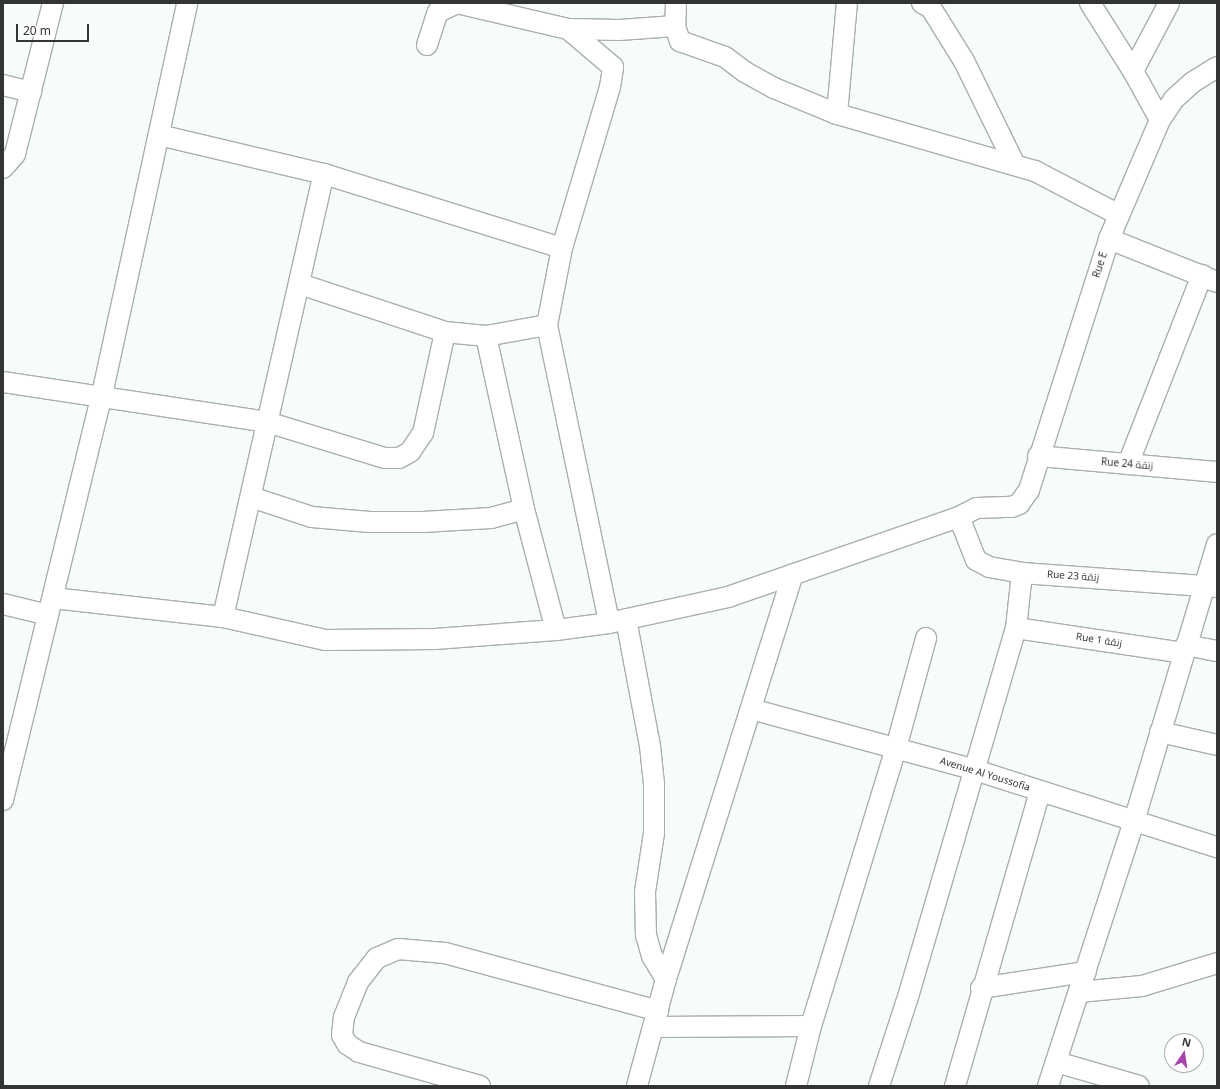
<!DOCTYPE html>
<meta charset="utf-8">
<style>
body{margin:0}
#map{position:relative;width:1220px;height:1089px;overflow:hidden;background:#f5fcfa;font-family:"Noto Sans",Cairo,sans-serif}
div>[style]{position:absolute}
.roads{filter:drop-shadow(1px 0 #a9afae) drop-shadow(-1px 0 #a9afae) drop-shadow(0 1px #a9afae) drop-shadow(0 -1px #a9afae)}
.minor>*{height:20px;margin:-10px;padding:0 10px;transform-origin:10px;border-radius:10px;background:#fff}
span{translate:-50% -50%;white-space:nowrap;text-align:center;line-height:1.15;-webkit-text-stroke:3px #fff;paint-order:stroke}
.street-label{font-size:10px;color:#333535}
.frame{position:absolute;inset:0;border:4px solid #333535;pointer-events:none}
.north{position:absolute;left:1164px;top:1033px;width:40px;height:40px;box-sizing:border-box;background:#fff;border:1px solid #adaeae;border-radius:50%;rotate:13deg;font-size:11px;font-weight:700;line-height:16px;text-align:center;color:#333535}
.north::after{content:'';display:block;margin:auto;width:14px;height:18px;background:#a744aa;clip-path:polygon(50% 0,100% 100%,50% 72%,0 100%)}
.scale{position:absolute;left:16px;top:24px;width:73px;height:18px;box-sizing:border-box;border:2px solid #333535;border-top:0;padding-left:5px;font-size:12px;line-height:14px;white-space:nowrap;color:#333535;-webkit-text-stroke:3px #fff;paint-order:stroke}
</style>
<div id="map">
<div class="roads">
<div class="minor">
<i style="left:676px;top:3px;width:23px;rotate:92deg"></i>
<i style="left:675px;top:26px;width:16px;rotate:72deg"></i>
<i style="left:680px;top:41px;width:48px;rotate:19.6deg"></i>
<i style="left:725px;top:57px;width:25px;rotate:37deg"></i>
<i style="left:745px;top:72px;width:33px;rotate:29deg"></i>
<i style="left:774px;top:88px;width:68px;rotate:22.4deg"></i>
<i style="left:837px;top:114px;width:206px;rotate:16.1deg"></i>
<i style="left:1035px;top:171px;width:95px;rotate:27.6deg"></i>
<i style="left:922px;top:3px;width:10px;rotate:29deg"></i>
<i style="left:931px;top:8px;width:62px;rotate:58.1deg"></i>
<i style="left:964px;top:61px;width:114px;rotate:63.9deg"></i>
<i style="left:1090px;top:3px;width:80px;rotate:57.7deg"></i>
<i style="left:1133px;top:71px;width:56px;rotate:61.1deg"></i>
<i style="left:427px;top:45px;width:35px;rotate:-72deg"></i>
<i style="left:438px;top:12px;width:21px;rotate:-25deg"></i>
<i style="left:457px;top:3px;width:114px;rotate:13.2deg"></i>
<i style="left:568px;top:29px;width:51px;rotate:1.1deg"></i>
<i style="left:619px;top:30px;width:56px;rotate:-4.1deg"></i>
<i style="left:1133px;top:71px;width:77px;rotate:-62.1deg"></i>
<i style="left:3px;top:85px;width:29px;rotate:14deg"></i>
<i style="left:837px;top:114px;width:111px;rotate:-84.9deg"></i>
<i style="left:159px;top:135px;width:170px;rotate:13.3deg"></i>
<i style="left:324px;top:174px;width:249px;rotate:17.3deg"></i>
<i style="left:562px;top:248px;width:78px;rotate:101deg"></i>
<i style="left:547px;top:325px;width:304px;rotate:78.2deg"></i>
<i style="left:3px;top:168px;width:18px;rotate:-49deg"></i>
<i style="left:15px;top:154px;width:156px;rotate:-75.9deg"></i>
<i style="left:1109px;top:239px;width:116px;rotate:21.7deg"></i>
<i style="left:562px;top:248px;width:168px;rotate:-73.4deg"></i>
<i style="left:610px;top:87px;width:20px;rotate:-81deg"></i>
<i style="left:613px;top:67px;width:59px;rotate:-139.8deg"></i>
<i style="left:300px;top:284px;width:153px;rotate:18.3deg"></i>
<i style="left:445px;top:332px;width:41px;rotate:5.6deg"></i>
<i style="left:486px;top:336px;width:62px;rotate:-10.2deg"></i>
<i style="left:486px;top:336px;width:177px;rotate:77.6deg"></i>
<i style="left:524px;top:509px;width:125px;rotate:75.2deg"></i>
<i style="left:3px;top:382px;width:267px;rotate:8.6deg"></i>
<i style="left:267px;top:422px;width:123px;rotate:17deg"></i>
<i style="left:385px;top:458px;width:14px"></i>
<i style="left:399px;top:458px;width:13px;rotate:-29deg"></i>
<i style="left:410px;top:452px;width:23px;rotate:-56deg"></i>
<i style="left:423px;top:433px;width:103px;rotate:-77.7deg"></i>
<i style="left:1038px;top:456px;width:180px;rotate:5.1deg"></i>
<i style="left:1128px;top:464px;width:203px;rotate:-68.6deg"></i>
<i style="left:251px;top:497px;width:64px;rotate:18.2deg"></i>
<i style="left:312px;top:517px;width:58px;rotate:4.9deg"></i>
<i style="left:370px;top:522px;width:53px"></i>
<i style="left:423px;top:522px;width:68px;rotate:-3.4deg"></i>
<i style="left:491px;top:518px;width:34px;rotate:-15deg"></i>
<i style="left:959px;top:517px;width:46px;rotate:68.4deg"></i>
<i style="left:976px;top:560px;width:15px;rotate:28deg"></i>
<i style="left:989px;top:567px;width:34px;rotate:10deg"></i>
<i style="left:1022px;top:573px;width:196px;rotate:4.1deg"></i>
<i style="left:53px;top:598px;width:171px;rotate:6.4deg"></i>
<i style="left:223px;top:617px;width:105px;rotate:12.7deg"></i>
<i style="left:325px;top:640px;width:110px;rotate:-0.5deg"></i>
<i style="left:435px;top:639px;width:121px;rotate:-4.3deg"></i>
<i style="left:556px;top:630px;width:53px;rotate:-7.5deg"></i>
<i style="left:609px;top:623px;width:122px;rotate:-12.3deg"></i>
<i style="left:728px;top:597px;width:244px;rotate:-19.1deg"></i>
<i style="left:959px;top:517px;width:20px;rotate:-27deg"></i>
<i style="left:977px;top:508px;width:35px;rotate:-2deg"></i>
<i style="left:1012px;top:507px;width:8px;rotate:-23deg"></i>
<i style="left:1019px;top:504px;width:17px;rotate:-54deg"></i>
<i style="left:1029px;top:490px;width:263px;rotate:-72.3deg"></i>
<i style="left:1109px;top:239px;width:129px;rotate:-66.8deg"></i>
<i style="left:1160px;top:120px;width:25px;rotate:-56deg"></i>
<i style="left:1174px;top:99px;width:25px;rotate:-42deg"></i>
<i style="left:1193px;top:82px;width:28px;rotate:-32deg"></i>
<i style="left:3px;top:604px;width:46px;rotate:13.7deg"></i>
<i style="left:223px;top:617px;width:454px;rotate:-77.2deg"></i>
<i style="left:626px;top:619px;width:129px;rotate:79.3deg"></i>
<i style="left:650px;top:746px;width:37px;rotate:84deg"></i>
<i style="left:654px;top:783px;width:50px;rotate:90deg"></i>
<i style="left:654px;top:833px;width:60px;rotate:98.7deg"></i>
<i style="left:645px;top:892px;width:43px;rotate:88.7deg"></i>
<i style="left:646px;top:935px;width:22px;rotate:74deg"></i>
<i style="left:652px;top:956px;width:27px;rotate:59deg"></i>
<i style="left:666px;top:979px;width:111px;rotate:105.2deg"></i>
<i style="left:1016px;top:628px;width:169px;rotate:8.5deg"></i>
<i style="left:1186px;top:645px;width:32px;rotate:11deg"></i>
<i style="left:751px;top:709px;width:232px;rotate:15.2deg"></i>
<i style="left:975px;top:770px;width:254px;rotate:17.7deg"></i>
<i style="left:1160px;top:732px;width:58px;rotate:12.8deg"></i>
<i style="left:3px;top:800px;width:413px;rotate:-76.3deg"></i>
<i style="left:101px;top:399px;width:405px;rotate:-77.7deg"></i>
<i style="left:666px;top:979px;width:424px;rotate:-72.6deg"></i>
<i style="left:981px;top:988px;width:106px;rotate:-8.7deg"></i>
<i style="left:1079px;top:992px;width:63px;rotate:-5.4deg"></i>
<i style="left:1142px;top:986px;width:78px;rotate:-17deg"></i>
<i style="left:655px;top:1027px;width:156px;rotate:-0.4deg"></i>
<i style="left:1056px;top:1062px;width:86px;rotate:16.1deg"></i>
<i style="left:480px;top:1086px;width:126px;rotate:-164.3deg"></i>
<i style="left:359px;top:1052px;width:14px;rotate:-146deg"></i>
<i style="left:347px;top:1044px;width:10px;rotate:-119deg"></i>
<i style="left:342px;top:1035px;width:18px;rotate:-84deg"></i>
<i style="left:344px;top:1017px;width:38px;rotate:-68deg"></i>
<i style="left:358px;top:982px;width:31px;rotate:-52deg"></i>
<i style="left:377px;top:958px;width:23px;rotate:-23deg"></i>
<i style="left:398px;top:949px;width:47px;rotate:4.9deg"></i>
<i style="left:445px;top:953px;width:221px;rotate:15.2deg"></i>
<i style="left:796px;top:1086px;width:62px;rotate:-76deg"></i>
<i style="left:811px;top:1026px;width:291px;rotate:-73deg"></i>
<i style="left:896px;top:748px;width:114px;rotate:-74.7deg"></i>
<i style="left:879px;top:1086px;width:94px;rotate:-72deg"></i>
<i style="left:908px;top:997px;width:384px;rotate:-73.7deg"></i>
<i style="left:1016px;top:628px;width:55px;rotate:-83.8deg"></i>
<i style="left:955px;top:1086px;width:306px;rotate:-73.9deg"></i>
<i style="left:1048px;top:1086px;width:279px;rotate:-72deg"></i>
<i style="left:1134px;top:821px;width:289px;rotate:-73.3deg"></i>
</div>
</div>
<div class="street-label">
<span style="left:1100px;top:265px;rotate:-72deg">Rue E</span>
<span style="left:1127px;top:464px;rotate:5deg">Rue 24 زنقة</span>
<span style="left:1073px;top:576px;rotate:4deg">Rue 23 زنقة</span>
<span style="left:1099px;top:640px;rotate:9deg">Rue 1 زنقة</span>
<span style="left:985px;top:774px;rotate:17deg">Avenue Al Youssofia</span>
</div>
<div class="frame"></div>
<div class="north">N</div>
<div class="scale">20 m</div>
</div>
